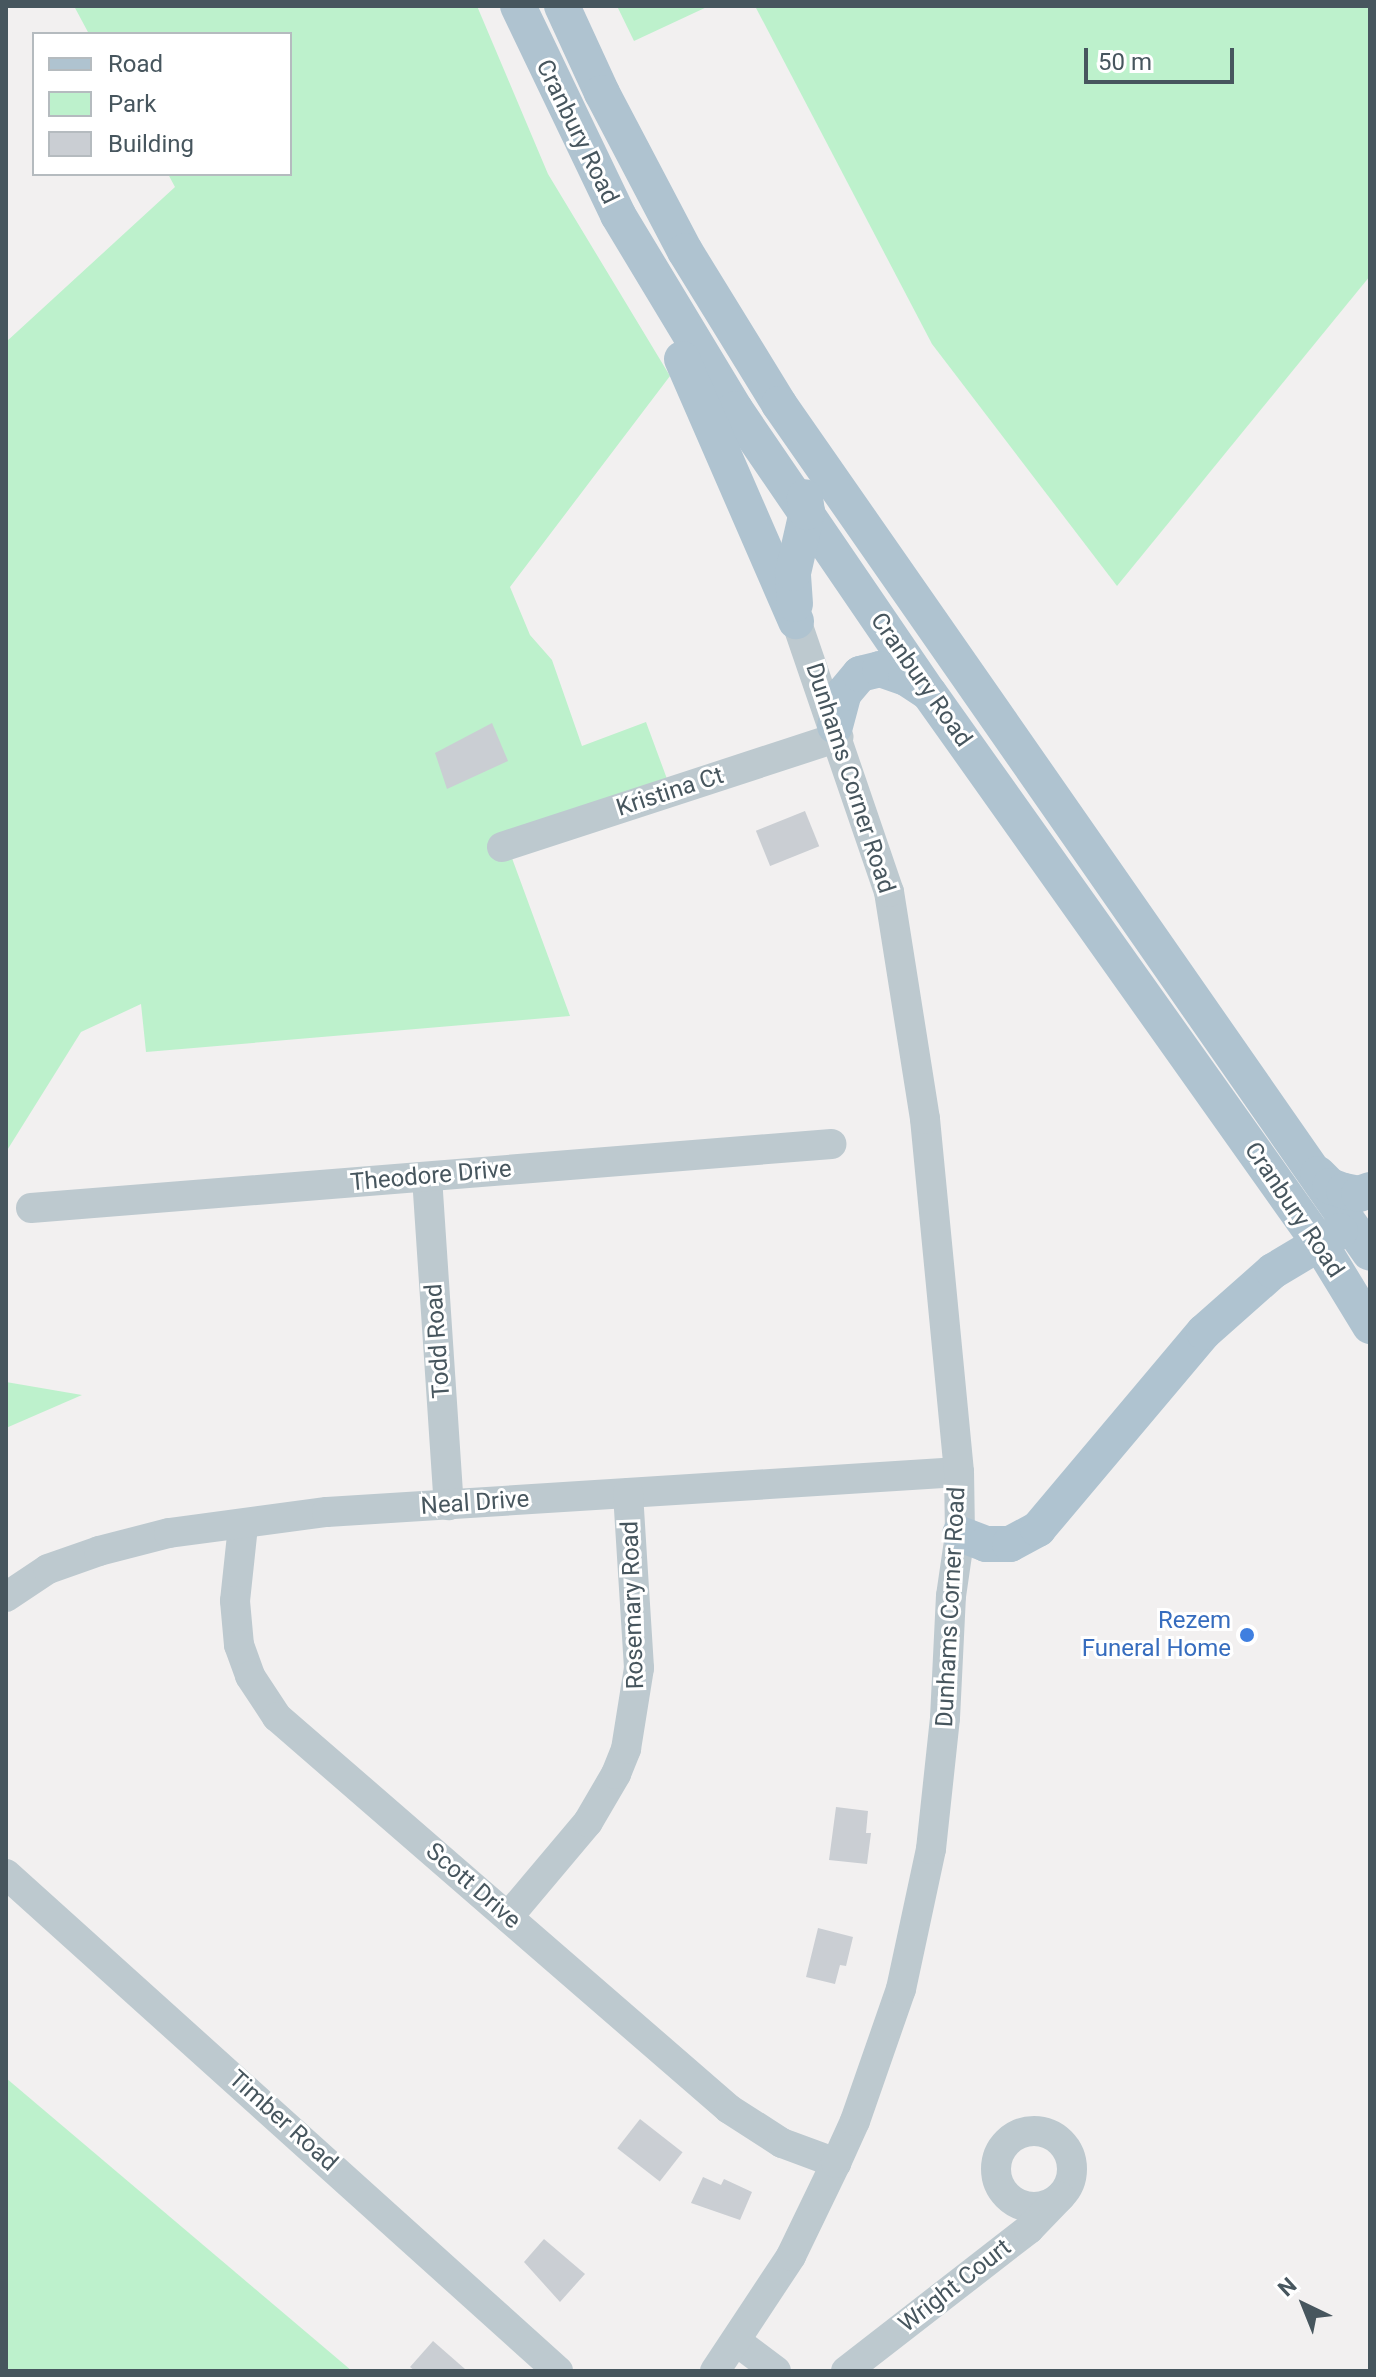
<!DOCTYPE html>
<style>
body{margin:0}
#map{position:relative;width:1376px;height:2377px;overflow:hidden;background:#f2f0f0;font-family:Roboto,sans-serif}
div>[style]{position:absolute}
.green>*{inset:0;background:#bdf1cc}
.building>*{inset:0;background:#caced3;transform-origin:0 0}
.minor>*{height:30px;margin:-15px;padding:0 15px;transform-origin:15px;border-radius:15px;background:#bdc9cf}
.minor>.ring{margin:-15px;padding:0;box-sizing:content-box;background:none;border:30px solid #bdc9cf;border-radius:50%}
.major>*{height:36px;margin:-18px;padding:0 18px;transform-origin:18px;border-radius:18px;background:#afc3d0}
.dots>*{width:22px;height:22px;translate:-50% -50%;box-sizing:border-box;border:4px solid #fff;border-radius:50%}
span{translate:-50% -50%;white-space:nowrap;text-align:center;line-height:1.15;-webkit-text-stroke:6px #fff;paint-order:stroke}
.street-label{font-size:24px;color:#47565e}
.shop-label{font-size:24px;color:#366cbe}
.right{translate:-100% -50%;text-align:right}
.frame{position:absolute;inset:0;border:8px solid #47565e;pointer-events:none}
.legend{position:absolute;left:32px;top:32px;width:260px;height:144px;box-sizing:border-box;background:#fff;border:2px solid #b5bbbf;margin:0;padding:10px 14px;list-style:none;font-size:24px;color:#47565e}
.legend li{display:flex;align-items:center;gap:16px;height:40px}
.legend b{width:40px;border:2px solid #b5bbbf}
.north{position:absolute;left:1264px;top:2265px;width:80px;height:80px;-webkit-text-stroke:6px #fff;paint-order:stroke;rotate:317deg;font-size:22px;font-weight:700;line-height:32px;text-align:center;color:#47565e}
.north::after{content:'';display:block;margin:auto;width:28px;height:36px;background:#47565e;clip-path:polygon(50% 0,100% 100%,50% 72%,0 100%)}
.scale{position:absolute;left:1084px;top:48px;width:150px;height:36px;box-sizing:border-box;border:4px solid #47565e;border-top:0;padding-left:10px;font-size:24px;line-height:28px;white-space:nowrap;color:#47565e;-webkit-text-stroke:6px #fff;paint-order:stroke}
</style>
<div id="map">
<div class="green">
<i style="clip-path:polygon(74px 6px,477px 6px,548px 174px,670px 376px,510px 587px,530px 635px,552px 660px,582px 746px,646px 722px,670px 787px,509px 850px,570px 1016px,146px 1052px,141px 1004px,81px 1032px,6px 1152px,6px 342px,175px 187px,168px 174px,290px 174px,290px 34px,89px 34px)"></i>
<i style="clip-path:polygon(617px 6px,709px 6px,634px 41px)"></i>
<i style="clip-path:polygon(755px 6px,1370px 6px,1370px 276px,1117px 586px,932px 344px)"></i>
<i style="clip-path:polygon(6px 1382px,82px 1395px,6px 1428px)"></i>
<i style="clip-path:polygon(6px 2078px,352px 2371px,6px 2371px)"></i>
</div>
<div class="building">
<i style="clip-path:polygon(492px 723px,508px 761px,447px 789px,435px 753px)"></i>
<i style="left:805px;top:811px;width:38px;height:53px;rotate:68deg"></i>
<i style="clip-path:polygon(836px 1807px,868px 1811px,866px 1833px,871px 1833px,867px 1864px,829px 1860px)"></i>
<i style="clip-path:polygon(818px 1928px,853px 1937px,846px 1966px,840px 1965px,835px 1984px,806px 1977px)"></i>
<i style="left:640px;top:2119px;width:54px;height:37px;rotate:38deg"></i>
<i style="clip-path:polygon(703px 2177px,721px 2185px,724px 2179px,752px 2192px,740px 2220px,691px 2203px)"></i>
<i style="clip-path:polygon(544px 2239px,585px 2274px,560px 2302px,524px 2262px)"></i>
<i style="clip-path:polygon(433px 2341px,465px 2369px,463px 2371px,415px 2371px,410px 2367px)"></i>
</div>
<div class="minor">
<i style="left:502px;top:847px;width:354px;rotate:-18.1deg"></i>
<i style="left:427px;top:1177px;width:329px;rotate:86.2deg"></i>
<i style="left:31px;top:1208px;width:803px;rotate:-4.57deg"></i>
<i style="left:243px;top:1526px;width:75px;rotate:96.1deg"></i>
<i style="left:235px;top:1601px;width:44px;rotate:84.8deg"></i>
<i style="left:239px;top:1645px;width:33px;rotate:70deg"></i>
<i style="left:250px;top:1676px;width:49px;rotate:56.6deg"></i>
<i style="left:277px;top:1717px;width:598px;rotate:40.93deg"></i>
<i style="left:729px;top:2109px;width:63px;rotate:32.7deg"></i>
<i style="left:782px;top:2143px;width:58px;rotate:20.3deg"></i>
<i style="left:6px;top:1597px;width:50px;rotate:-33.7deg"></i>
<i style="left:48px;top:1569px;width:54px;rotate:-19.4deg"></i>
<i style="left:99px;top:1551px;width:72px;rotate:-14.4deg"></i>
<i style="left:169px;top:1533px;width:159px;rotate:-7.6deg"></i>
<i style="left:327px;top:1512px;width:633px;rotate:-3.62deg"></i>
<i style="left:6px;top:1874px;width:743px;rotate:42deg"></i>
<i style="left:508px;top:1917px;width:124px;rotate:-49.9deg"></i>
<i style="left:588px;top:1822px;width:56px;rotate:-59.7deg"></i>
<i style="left:616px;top:1774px;width:27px;rotate:-68deg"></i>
<i style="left:626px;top:1749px;width:82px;rotate:-80.9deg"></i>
<i style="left:639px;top:1668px;width:175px;rotate:-93.6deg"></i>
<i class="ring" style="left:996px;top:2131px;width:46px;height:46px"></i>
<i style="left:736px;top:2341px;width:50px;rotate:36.9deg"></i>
<i style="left:715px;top:2371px;width:138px;rotate:-56.5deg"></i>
<i style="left:791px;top:2256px;width:103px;rotate:-64.2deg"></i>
<i style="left:836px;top:2163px;width:46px;rotate:-65.7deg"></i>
<i style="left:855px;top:2121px;width:140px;rotate:-70.8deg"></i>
<i style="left:901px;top:1989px;width:143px;rotate:-77.9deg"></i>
<i style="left:931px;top:1849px;width:132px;rotate:-83.9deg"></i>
<i style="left:945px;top:1718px;width:122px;rotate:-87.2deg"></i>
<i style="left:951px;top:1596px;width:63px;rotate:-81.7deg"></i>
<i style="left:960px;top:1534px;width:62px;rotate:-90.9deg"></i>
<i style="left:959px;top:1472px;width:355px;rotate:-95.5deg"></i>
<i style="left:925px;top:1119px;width:230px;rotate:-99deg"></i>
<i style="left:889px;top:892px;width:287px;rotate:-108.9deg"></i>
<i style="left:846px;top:2371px;width:232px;rotate:-37.8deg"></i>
<i style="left:1029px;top:2229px;width:45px;rotate:-45.9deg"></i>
</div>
<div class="major">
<i style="left:518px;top:6px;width:232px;rotate:64.4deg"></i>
<i style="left:618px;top:215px;width:227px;rotate:58.9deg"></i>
<i style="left:735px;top:409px;width:344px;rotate:55.7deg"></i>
<i style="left:929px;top:693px;width:676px;rotate:54.64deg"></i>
<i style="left:1320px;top:1244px;width:96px;rotate:58.6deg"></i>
<i style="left:562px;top:6px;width:96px;rotate:65.3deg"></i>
<i style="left:602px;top:93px;width:178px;rotate:62.3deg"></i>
<i style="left:685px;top:251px;width:180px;rotate:58.4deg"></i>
<i style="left:779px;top:404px;width:1034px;rotate:55.16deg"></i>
<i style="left:682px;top:359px;width:286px;rotate:66.5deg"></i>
<i style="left:795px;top:604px;width:31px;rotate:-94deg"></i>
<i style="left:793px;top:573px;width:63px;rotate:-77.1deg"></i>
<i style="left:807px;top:512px;width:15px;rotate:-98deg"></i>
<i style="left:835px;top:726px;width:34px;rotate:-75deg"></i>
<i style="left:844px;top:693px;width:25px;rotate:-50deg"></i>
<i style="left:860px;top:674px;width:21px;rotate:-14deg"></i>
<i style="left:880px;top:669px;width:28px;rotate:19deg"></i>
<i style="left:906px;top:678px;width:24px;rotate:33deg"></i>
<i style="left:1318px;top:1174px;width:17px;rotate:45deg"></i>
<i style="left:1330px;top:1186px;width:15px;rotate:20deg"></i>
<i style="left:1344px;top:1191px;width:15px;rotate:11deg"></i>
<i style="left:1359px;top:1194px;width:12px;rotate:-20deg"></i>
<i style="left:960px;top:1534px;width:28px;rotate:21deg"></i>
<i style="left:986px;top:1544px;width:24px"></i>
<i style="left:1010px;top:1544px;width:32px;rotate:-28deg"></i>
<i style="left:1038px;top:1529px;width:258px;rotate:-49.9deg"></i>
<i style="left:1204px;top:1332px;width:92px;rotate:-41.5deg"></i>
<i style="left:1273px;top:1271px;width:78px;rotate:-30.8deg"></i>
</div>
<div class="dots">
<i style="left:1247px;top:1635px;background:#3f7fe0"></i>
</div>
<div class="street-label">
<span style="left:577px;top:132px;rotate:64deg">Cranbury Road</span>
<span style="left:921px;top:680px;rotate:55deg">Cranbury Road</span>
<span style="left:850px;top:778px;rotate:72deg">Dunhams Corner Road</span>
<span style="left:670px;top:792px;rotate:-18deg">Kristina Ct</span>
<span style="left:431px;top:1176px;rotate:-5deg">Theodore Drive</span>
<span style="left:1294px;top:1210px;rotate:56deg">Cranbury Road</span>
<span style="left:438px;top:1341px;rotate:-94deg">Todd Road</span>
<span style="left:475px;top:1503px;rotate:-4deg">Neal Drive</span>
<span style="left:633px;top:1605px;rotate:-92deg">Rosemary Road</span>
<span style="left:951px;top:1607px;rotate:-87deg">Dunhams Corner Road</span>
<span style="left:473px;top:1886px;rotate:41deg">Scott Drive</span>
<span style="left:283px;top:2121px;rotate:42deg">Timber Road</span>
<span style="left:955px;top:2286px;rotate:-38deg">Wright Court</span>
</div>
<div class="shop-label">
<span class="right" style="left:1231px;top:1635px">Rezem<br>Funeral Home</span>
</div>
<div class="frame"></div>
<ul class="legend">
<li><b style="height:10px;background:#afc3d0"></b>Road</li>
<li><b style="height:22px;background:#bdf1cc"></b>Park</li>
<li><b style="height:22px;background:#caced3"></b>Building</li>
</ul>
<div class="north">N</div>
<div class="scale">50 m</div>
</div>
